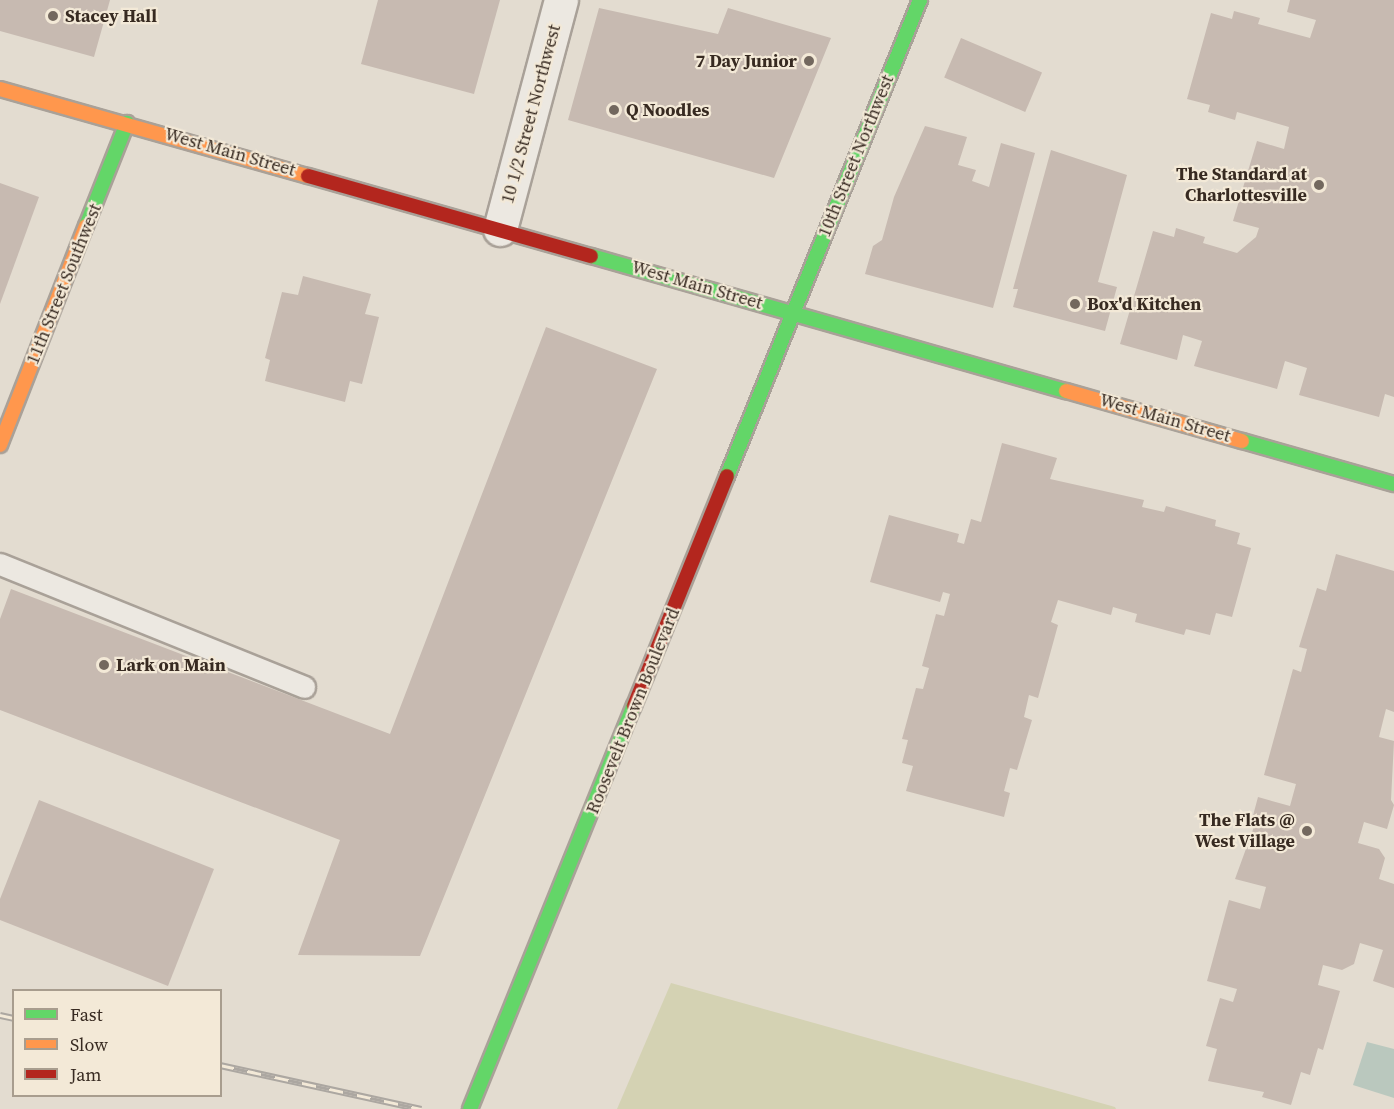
<!DOCTYPE html>
<style>
body{margin:0}
#map{position:relative;width:1394px;height:1109px;overflow:hidden;background:#e3dcd0;font-family:"Source Serif 4",serif}
div>[style]{position:absolute}
.green>*{inset:0;background:#d4d2b3}
.water>*{inset:0;background:#bac8be}
.building>*{inset:0;background:#c7bab1;transform-origin:0 0}
.roads{filter:drop-shadow(2px 0 #a9a198) drop-shadow(-2px 0 #a9a198) drop-shadow(0 2px #a9a198) drop-shadow(0 -2px #a9a198)}
.lane>*{height:21px;margin:-10.5px;padding:0 10.5px;transform-origin:10.5px;border-radius:10.5px;background:#ece8e1}
.street>*{height:33px;margin:-16.5px;padding:0 16.5px;transform-origin:16.5px;border-radius:16.5px;background:#ece8e1}
.fast>*{height:14px;margin:-7px;padding:0 7px;transform-origin:7px;border-radius:7px;background:#63d668}
.slow>*{height:14px;margin:-7px;padding:0 7px;transform-origin:7px;border-radius:7px;background:#ff974d}
.jam>*{height:14px;margin:-7px;padding:0 7px;transform-origin:7px;border-radius:7px;background:#b3261e}
.rail>*{height:7px;margin-top:-3.5px;transform-origin:0;background:repeating-linear-gradient(90deg,#f3e9d7 0 14px,#aca7a1 0 28px);box-sizing:border-box;border-block:2px solid #aca7a1}
.dots>*{width:16px;height:16px;translate:-50% -50%;box-sizing:border-box;border:3px solid #f3e9d7;border-radius:50%}
span{translate:-50% -50%;white-space:nowrap;text-align:center;line-height:1.15;-webkit-text-stroke:4.5px #f3e9d7;paint-order:stroke}
.poi-label{font-size:18px;color:#372a21;font-weight:700}
.left{translate:0 -50%;text-align:left}
.right{translate:-100% -50%;text-align:right}
.street-label{font-size:18px;color:#372a21}
.legend{position:absolute;left:12px;top:989px;width:210px;height:108px;box-sizing:border-box;background:#f3e9d7;border:2px solid #a89d8e;margin:0;padding:8px 10px;list-style:none;font-size:18px;color:#372a21}
.legend li{display:flex;align-items:center;gap:12px;height:30px}
.legend b{width:30px;border:2px solid #a89d8e}
</style>
<div id="map">
<div class="green">
<i style="clip-path:polygon(671px 983px,1115px 1107px,1116px 1109px,617px 1109px)"></i>
</div>
<div class="water">
<i style="clip-path:polygon(1367px 1042px,1394px 1049px,1394px 1098px,1353px 1085px)"></i>
</div>
<div class="building">
<i style="clip-path:polygon(0 0,110px 0,94px 57px,0 31px)"></i>
<i style="clip-path:polygon(378px 0,500px 0,474px 94px,361px 64px)"></i>
<i style="clip-path:polygon(1290px 0,1394px 0,1394px 397px,1385px 394px,1379px 417px,1299px 395px,1307px 368px,1285px 361px,1277px 389px,1194px 366px,1202px 341px,1183px 335px,1177px 360px,1120px 344px,1153px 231px,1174px 237px,1176px 228px,1205px 237px,1203px 243px,1237px 253px,1256px 237px,1259px 228px,1233px 221px,1257px 141px,1284px 149px,1289px 127px,1237px 112px,1235px 120px,1208px 112px,1210px 105px,1187px 99px,1211px 13px,1232px 19px,1234px 11px,1260px 18px,1258px 24px,1310px 38px,1316px 20px,1287px 12px)"></i>
<i style="clip-path:polygon(599px 8px,718px 34px,728px 8px,831px 38px,774px 178px,568px 120px)"></i>
<i style="left:961px;top:38px;width:88px;height:43px;rotate:23deg"></i>
<i style="clip-path:polygon(925px 126px,967px 137px,958px 165px,976px 170px,972px 181px,989px 187px,1001px 143px,1035px 153px,993px 308px,865px 274px,873px 246px,882px 240px,894px 197px)"></i>
<i style="clip-path:polygon(1051px 150px,1127px 175px,1098px 282px,1117px 287px,1105px 331px,1013px 307px,1018px 289px,1013px 289px)"></i>
<i style="clip-path:polygon(0 183px,39px 197px,0 304px)"></i>
<i style="clip-path:polygon(303px 276px,371px 294px,365px 314px,379px 317px,362px 384px,350px 381px,345px 402px,265px 381px,270px 360px,265px 358px,282px 292px,298px 295px)"></i>
<i style="clip-path:polygon(546px 327px,657px 369px,420px 956px,298px 955px,340px 840px,0 710px,0 619px,11px 589px,390px 734px)"></i>
<i style="clip-path:polygon(1002px 443px,1057px 458px,1050px 479px,1144px 500px,1142px 507px,1164px 512px,1166px 506px,1216px 520px,1215px 526px,1240px 533px,1237px 544px,1251px 548px,1232px 617px,1216px 613px,1210px 635px,1186px 629px,1184px 635px,1135px 622px,1137px 614px,1113px 607px,1111px 615px,1058px 600px,1051px 622px,1058px 625px,1038px 698px,1029px 695px,1024px 717px,1032px 720px,1017px 770px,1010px 768px,1004px 791px,1010px 793px,1004px 817px,906px 791px,913px 766px,902px 763px,908px 740px,902px 739px,916px 688px,923px 689px,929px 668px,922px 666px,936px 614px,944px 616px,950px 594px,943px 592px,940px 602px,870px 582px,889px 515px,959px 534px,957px 542px,964px 544px,971px 519px,981px 522px)"></i>
<i style="clip-path:polygon(1336px 554px,1394px 571px,1394px 712px,1386px 709px,1379px 737px,1394px 741px,1391px 800px,1394px 805px,1387px 829px,1364px 822px,1358px 843px,1379px 849px,1385px 858px,1379px 879px,1394px 884px,1394px 988px,1373px 981px,1383px 950px,1360px 943px,1354px 964px,1342px 970px,1323px 965px,1318px 985px,1340px 991px,1323px 1050px,1318px 1048px,1310px 1075px,1301px 1072px,1291px 1105px,1262px 1097px,1264px 1092px,1208px 1081px,1217px 1049px,1206px 1046px,1220px 998px,1233px 1002px,1237px 989px,1207px 981px,1229px 900px,1260px 909px,1266px 887px,1235px 879px,1255px 824px,1251px 823px,1258px 797px,1290px 806px,1296px 784px,1264px 775px,1293px 669px,1301px 672px,1307px 649px,1299px 647px,1317px 588px,1326px 591px)"></i>
<i style="clip-path:polygon(39px 800px,214px 869px,168px 986px,0 920px,0 899px)"></i>
</div>
<div class="roads">
<div class="lane">
<i style="left:0;top:564px;width:328px;rotate:22deg"></i>
</div>
<div class="street">
<i style="left:500px;top:229px;width:237px;rotate:-75.1deg"></i>
</div>
<div class="fast">
<i style="left:86px;top:226px;width:111px;rotate:-68.3deg"></i>
<i style="left:591px;top:256px;width:494px;rotate:15.9deg"></i>
<i style="left:1242px;top:441px;width:158px;rotate:15.8deg"></i>
<i style="left:727px;top:476px;width:514px;rotate:-67.93deg"></i>
<i style="left:470px;top:1109px;width:435px;rotate:-67.9deg"></i>
</div>
<div class="slow">
<i style="left:0;top:89px;width:320px;rotate:15.8deg"></i>
<i style="left:1066px;top:391px;width:183px;rotate:15.9deg"></i>
<i style="left:0;top:445px;width:235px;rotate:-68.6deg"></i>
</div>
<div class="jam">
<i style="left:308px;top:176px;width:294px;rotate:15.8deg"></i>
<i style="left:634px;top:706px;width:248px;rotate:-68deg"></i>
</div>
</div>
<div class="rail">
<i style="left:0;top:1015px;width:14px;rotate:12deg"></i>
<i style="left:220px;top:1065px;width:206px;rotate:12.3deg"></i>
</div>
<div class="dots">
<i style="left:53px;top:16px;background:#73685e"></i>
<i style="left:809px;top:61px;background:#73685e"></i>
<i style="left:614px;top:110px;background:#73685e"></i>
<i style="left:1319px;top:185px;background:#73685e"></i>
<i style="left:1075px;top:304px;background:#73685e"></i>
<i style="left:104px;top:665px;background:#73685e"></i>
<i style="left:1307px;top:831px;background:#73685e"></i>
</div>
<div class="poi-label">
<span class="left" style="left:65px;top:16px">Stacey Hall</span>
<span class="right" style="left:797px;top:61px">7 Day Junior</span>
<span class="left" style="left:626px;top:110px">Q Noodles</span>
<span class="right" style="left:1307px;top:185px">The Standard at<br>Charlottesville</span>
<span class="left" style="left:1087px;top:304px">Box'd Kitchen</span>
<span class="left" style="left:116px;top:665px">Lark on Main</span>
<span class="right" style="left:1295px;top:831px">The Flats @<br>West Village</span>
</div>
<div class="street-label">
<span style="left:531px;top:114px;rotate:-75deg">10 1/2 Street Northwest</span>
<span style="left:230px;top:152px;rotate:16deg">West Main Street</span>
<span style="left:856px;top:156px;rotate:-68deg">10th Street Northwest</span>
<span style="left:64px;top:284px;rotate:-68deg">11th Street Southwest</span>
<span style="left:697px;top:285px;rotate:16deg">West Main Street</span>
<span style="left:1165px;top:418px;rotate:16deg">West Main Street</span>
<span style="left:633px;top:711px;rotate:-68deg">Roosevelt Brown Boulevard</span>
</div>
<ul class="legend">
<li><b style="height:8px;background:#63d668"></b>Fast</li>
<li><b style="height:8px;background:#ff974d"></b>Slow</li>
<li><b style="height:8px;background:#b3261e"></b>Jam</li>
</ul>
</div>
